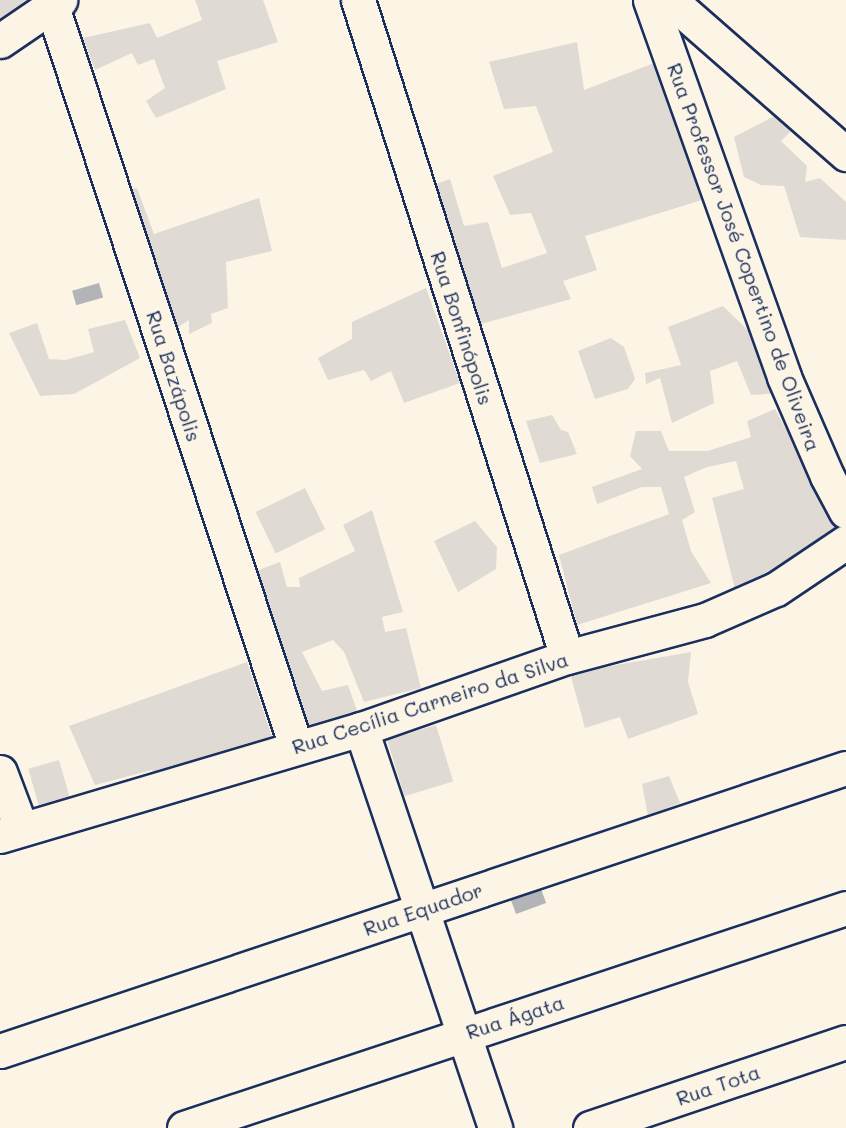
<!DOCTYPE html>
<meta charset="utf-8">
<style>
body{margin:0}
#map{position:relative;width:846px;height:1128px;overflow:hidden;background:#fcf5e5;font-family:Mali,sans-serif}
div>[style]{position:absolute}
.green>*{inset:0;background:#dfdbd4;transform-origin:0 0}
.water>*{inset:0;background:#b2b4b8;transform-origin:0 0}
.roads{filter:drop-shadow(2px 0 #1b2f5e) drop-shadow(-2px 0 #1b2f5e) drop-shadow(0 2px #1b2f5e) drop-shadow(0 -2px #1b2f5e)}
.minor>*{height:33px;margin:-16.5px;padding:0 16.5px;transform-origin:16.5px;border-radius:16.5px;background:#fcf5e5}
span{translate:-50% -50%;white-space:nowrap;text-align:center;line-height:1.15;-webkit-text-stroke:5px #fcf5e5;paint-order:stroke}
.street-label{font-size:20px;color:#1b2f5e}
</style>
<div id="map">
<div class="green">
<i style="clip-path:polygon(0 0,27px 0,0 18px)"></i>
<i style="clip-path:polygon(195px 0,263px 0,278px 42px,217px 61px,226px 89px,156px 118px,146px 101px,165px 88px,154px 59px,138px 65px,132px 53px,95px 70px,83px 38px,150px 23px,157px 38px,202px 20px)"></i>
<i style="clip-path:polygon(577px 42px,584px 90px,662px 60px,712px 197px,585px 236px,597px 270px,563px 281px,571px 299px,474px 326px,431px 186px,450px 179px,464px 226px,488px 222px,502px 268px,547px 253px,531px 213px,510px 215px,493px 176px,553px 152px,536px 106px,504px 109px,489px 62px)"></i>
<i style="clip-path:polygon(782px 112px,791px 131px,781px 141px,807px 166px,805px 182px,820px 178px,846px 202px,846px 240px,800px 237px,784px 186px,761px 185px,744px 177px,734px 137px)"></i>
<i style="clip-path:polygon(137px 188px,154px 234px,259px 198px,272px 251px,226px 262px,228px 308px,211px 314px,212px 323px,189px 334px,189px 320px,174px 330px,125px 190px)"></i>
<i style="clip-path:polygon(426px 288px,460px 383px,404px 403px,391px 371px,371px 381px,364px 370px,328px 380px,318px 358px,352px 339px,352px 322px)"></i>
<i style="clip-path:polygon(723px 306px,763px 345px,781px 393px,751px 395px,737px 361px,710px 371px,714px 403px,672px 423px,660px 378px,646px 384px,645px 373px,681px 365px,668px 327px)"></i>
<i style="clip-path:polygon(125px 320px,140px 358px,74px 394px,40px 396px,9px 333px,37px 323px,49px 359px,66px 360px,94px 352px,88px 329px)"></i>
<i style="clip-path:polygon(611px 338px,624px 347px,635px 379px,628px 389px,595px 399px,578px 351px)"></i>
<i style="clip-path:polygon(775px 409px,841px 532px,732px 600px,734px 585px,712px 498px,744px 489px,736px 461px,707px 467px,684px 477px,695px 512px,682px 520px,691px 551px,711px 583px,577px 625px,559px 555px,669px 514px,661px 487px,642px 487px,597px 504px,592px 487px,642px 469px,630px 456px,636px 431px,661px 431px,669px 451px,708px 451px,751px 437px,747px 421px)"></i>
<i style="clip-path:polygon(552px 415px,561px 430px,568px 432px,577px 454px,540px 463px,526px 421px)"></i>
<i style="left:305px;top:488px;width:46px;height:55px;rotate:64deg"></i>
<i style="clip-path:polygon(372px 510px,403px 612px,382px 617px,385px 632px,406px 628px,421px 688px,364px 702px,344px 652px,333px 640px,302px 652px,322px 691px,348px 685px,357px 711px,306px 728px,251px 573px,280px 562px,287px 587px,300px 587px,299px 578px,355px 551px,343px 525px)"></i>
<i style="clip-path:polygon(475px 521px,497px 547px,496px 569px,458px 592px,434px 541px)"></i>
<i style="clip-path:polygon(691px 652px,688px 682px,698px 714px,628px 739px,620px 717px,585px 728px,570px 673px)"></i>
<i style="clip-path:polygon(247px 662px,274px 743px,161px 782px,152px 770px,95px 785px,69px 726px)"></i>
<i style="left:436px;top:725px;width:59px;height:51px;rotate:73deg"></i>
<i style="left:59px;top:760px;width:47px;height:32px;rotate:74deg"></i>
<i style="clip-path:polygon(669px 776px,680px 803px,648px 816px,642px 784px)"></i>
</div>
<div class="water">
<i style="left:99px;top:283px;width:15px;height:28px;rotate:74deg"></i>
<i style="left:541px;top:889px;width:15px;height:32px;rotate:70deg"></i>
</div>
<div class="roads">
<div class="minor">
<i style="left:358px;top:0;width:689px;rotate:72.35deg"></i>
<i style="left:650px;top:0;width:400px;rotate:70.4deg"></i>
<i style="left:784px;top:377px;width:108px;rotate:66.5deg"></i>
<i style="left:827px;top:476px;width:40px;rotate:62deg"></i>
<i style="left:670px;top:0;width:234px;rotate:41.2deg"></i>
<i style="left:52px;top:6px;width:780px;rotate:71.77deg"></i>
<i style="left:0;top:41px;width:73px;rotate:-34.3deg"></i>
<i style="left:361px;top:729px;width:421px;rotate:71.4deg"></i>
<i style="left:0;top:772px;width:60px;rotate:69.4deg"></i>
<i style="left:0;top:836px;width:377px;rotate:-16.5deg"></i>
<i style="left:361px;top:729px;width:218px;rotate:-19.3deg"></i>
<i style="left:567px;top:657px;width:143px;rotate:-15deg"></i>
<i style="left:705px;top:620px;width:77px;rotate:-23.6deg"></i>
<i style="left:776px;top:589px;width:84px;rotate:-33.9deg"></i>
<i style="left:0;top:1051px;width:892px;rotate:-18.5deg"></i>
<i style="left:184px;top:1128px;width:698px;rotate:-18.38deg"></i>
<i style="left:590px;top:1128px;width:270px;rotate:-18.6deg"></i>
</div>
</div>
<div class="street-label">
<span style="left:744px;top:257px;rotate:70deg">Rua Professor José Copertino de Oliveira</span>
<span style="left:462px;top:328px;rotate:72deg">Rua Bonfinópolis</span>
<span style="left:174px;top:376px;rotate:72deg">Rua Bazápolis</span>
<span style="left:430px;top:703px;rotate:-18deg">Rua Cecília Carneiro da Silva</span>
<span style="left:423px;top:909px;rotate:-19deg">Rua Equador</span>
<span style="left:515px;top:1017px;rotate:-18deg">Rua Ágata</span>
<span style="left:718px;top:1085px;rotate:-19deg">Rua Tota</span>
</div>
</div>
